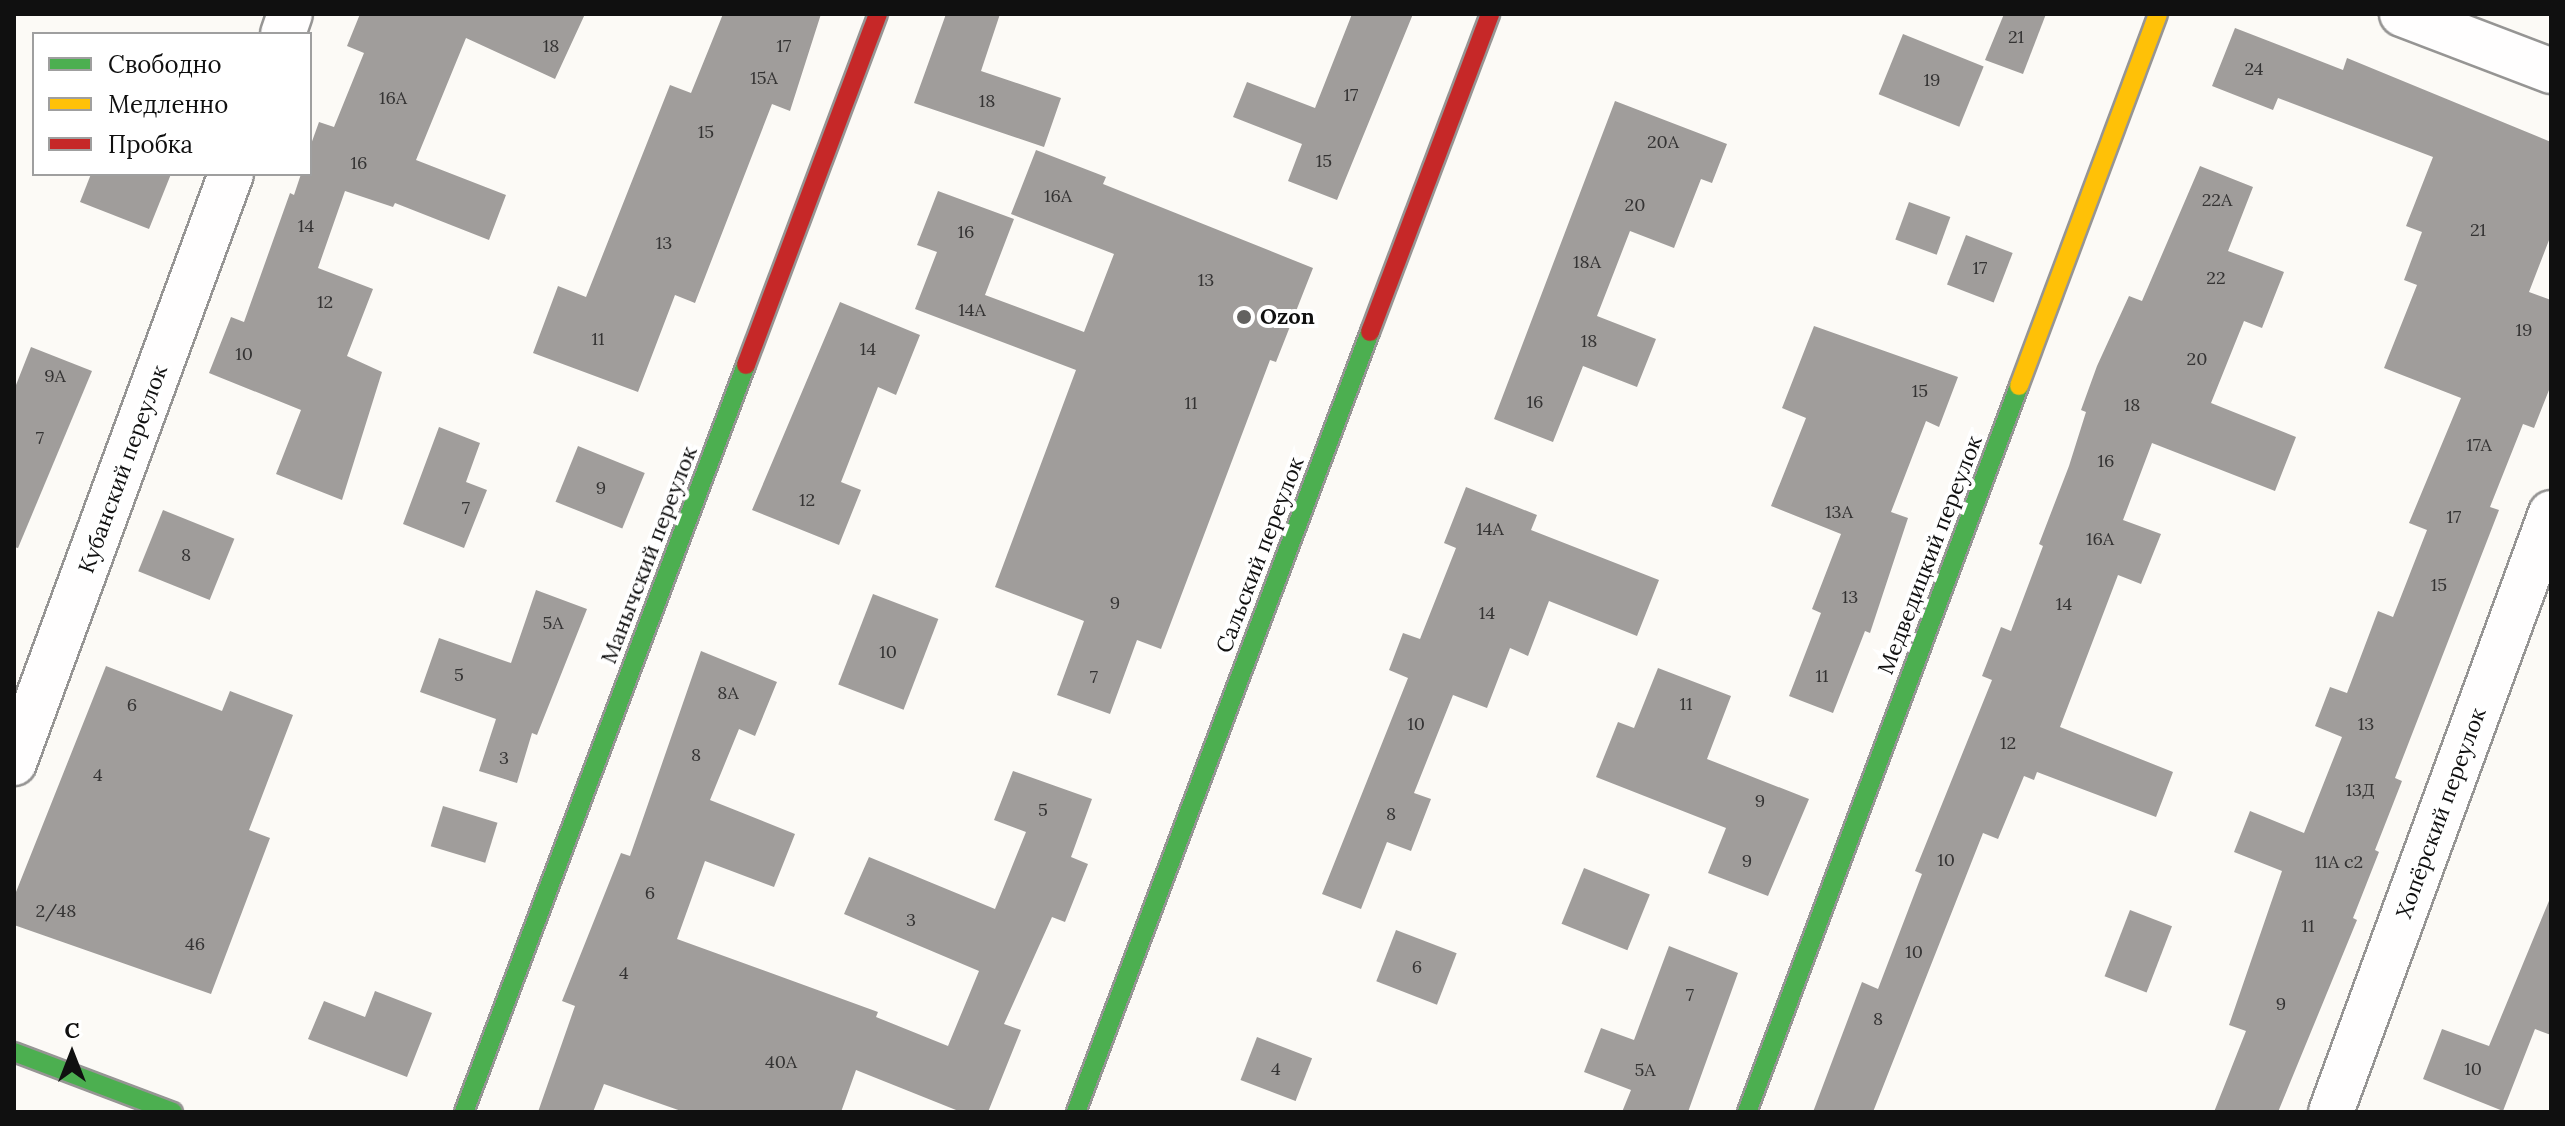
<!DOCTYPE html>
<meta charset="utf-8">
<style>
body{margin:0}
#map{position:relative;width:2565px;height:1126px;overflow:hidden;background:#fcfaf6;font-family:Lora,serif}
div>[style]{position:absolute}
.building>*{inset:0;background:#a09d9b;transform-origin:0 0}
.roads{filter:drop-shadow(2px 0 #969594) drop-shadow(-2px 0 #969594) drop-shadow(0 2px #969594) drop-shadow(0 -2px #969594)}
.street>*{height:44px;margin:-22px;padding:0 22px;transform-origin:22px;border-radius:22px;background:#fffefe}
.fast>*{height:18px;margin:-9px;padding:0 9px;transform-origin:9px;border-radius:9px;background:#4caf50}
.slow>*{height:18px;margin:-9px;padding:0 9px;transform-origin:9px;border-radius:9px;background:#ffc107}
.jam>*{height:18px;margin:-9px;padding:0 9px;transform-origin:9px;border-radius:9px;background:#c62828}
.dots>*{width:22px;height:22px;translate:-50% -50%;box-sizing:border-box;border:4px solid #fff;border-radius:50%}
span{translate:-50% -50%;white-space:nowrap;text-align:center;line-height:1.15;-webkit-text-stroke:8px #fff;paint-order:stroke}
.number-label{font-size:18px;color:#343333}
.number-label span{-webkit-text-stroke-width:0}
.poi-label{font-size:22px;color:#101010;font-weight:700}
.left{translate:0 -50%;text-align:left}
.street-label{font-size:22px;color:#101010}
.frame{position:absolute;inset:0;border:16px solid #101010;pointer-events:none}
.legend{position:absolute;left:32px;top:32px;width:280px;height:144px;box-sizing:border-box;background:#fff;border:2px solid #9f9f9f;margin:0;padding:10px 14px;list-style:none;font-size:24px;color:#101010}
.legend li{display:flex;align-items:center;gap:16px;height:40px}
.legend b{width:40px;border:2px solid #9f9f9f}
.north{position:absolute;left:32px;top:1014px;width:80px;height:80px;-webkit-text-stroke:6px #fff;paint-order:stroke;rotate:0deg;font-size:22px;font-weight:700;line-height:32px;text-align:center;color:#101010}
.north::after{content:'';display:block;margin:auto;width:28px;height:36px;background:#101010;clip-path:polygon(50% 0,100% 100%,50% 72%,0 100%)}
</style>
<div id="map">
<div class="building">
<i style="clip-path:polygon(360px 14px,585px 14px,555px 79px,466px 38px,416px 160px,506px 195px,489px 240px,395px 203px,393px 207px,345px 191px,318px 268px,373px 289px,347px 356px,382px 372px,342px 500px,276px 474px,301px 410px,209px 373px,231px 317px,244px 322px,290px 193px,294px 195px,301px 174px,310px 174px,310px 147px,319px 122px,334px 127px,364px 53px,347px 46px)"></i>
<i style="clip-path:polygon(723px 14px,821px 14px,790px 111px,772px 104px,695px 303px,675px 295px,638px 392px,533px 353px,558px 286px,586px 297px,670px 85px,691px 93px)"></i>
<i style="clip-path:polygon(946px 14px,1000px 14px,981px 71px,1061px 98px,1044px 147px,914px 103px)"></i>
<i style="clip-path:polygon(1352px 14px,1413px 14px,1337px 200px,1288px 181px,1302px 144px,1233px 117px,1247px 82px,1315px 108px)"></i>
<i style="clip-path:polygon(2004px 14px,2046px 14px,2023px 74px,1985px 60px)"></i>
<i style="clip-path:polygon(2235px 28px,2343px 70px,2347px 58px,2551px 142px,2551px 235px,2529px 292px,2551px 300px,2551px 385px,2534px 428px,2523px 424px,2490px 507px,2499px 510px,2395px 778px,2402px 781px,2375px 850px,2379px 852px,2353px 918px,2357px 920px,2278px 1112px,2214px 1112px,2246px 1031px,2229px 1025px,2282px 871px,2234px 852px,2250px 811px,2304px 833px,2342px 737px,2315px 726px,2330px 687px,2347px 693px,2378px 611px,2393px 617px,2427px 530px,2409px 523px,2461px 398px,2384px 368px,2417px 285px,2404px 280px,2422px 232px,2406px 226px,2433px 157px,2278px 98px,2273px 110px,2212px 86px)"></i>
<i style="left:1903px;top:34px;width:87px;height:65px;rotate:22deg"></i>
<i style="clip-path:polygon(1615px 101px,1727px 144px,1712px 183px,1701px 179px,1674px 248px,1630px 231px,1597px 316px,1656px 339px,1637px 387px,1583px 366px,1553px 442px,1494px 419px)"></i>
<i style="clip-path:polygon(1036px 150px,1106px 177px,1103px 184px,1313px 268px,1276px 362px,1270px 360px,1161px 649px,1137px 640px,1110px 714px,1057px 695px,1084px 621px,995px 587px,1076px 370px,915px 309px,937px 252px,917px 245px,938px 191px,1014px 219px,985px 295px,1084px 332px,1114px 254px,1011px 214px)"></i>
<i style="clip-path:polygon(2200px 166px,2253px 187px,2228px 251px,2284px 272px,2262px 328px,2244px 321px,2211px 403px,2296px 437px,2275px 491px,2152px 443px,2123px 520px,2161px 534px,2141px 584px,2118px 575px,2060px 727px,2173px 772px,2156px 817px,2037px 772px,2034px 780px,2024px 776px,1998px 839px,1983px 833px,1873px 1112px,1813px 1112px,1862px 982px,1878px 989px,1922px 874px,1915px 871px,1992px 680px,1982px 676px,2001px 627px,2011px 631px,2043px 546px,2039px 544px,2069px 466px,2086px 412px,2081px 410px,2097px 366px,2129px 296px,2142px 301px)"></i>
<i style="clip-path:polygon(91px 174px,171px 174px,149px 229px,80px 202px)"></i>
<i style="left:1909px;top:202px;width:44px;height:40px;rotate:20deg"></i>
<i style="left:1966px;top:235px;width:50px;height:53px;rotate:21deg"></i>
<i style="clip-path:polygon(840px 302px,920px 335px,896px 395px,878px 387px,841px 482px,861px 490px,839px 545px,752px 510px)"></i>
<i style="clip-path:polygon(1814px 326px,1958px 377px,1939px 427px,1926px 421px,1891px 512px,1908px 518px,1870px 633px,1865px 631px,1833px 713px,1789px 696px,1821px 613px,1812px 609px,1841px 534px,1771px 506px,1806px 418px,1782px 408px)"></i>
<i style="clip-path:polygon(31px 347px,92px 371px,18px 548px,14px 547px,14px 390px)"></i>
<i style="clip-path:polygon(439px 427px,480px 443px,466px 482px,487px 490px,464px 548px,403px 524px)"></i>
<i style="left:578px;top:446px;width:72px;height:60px;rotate:22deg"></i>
<i style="clip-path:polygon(1466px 487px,1537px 515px,1531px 530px,1659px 580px,1637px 636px,1549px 601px,1528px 656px,1510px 648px,1487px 708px,1453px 695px,1414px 793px,1431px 799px,1411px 851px,1387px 842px,1361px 909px,1322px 894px,1408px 678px,1389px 670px,1403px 633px,1420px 639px,1456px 548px,1444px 543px)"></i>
<i style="left:163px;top:510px;width:77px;height:66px;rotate:22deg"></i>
<i style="clip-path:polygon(536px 590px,587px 609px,537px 735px,532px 733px,517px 783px,479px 771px,496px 719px,420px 692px,439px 638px,511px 663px)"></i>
<i style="left:873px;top:594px;width:70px;height:97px;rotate:21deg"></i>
<i style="clip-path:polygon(701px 651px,777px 682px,755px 736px,739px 729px,710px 800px,795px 834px,774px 887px,705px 861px,677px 939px,878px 1012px,876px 1017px,948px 1046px,979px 971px,844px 914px,869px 857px,995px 909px,1026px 832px,994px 820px,1013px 771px,1092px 799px,1071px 857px,1088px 864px,1065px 922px,1052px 917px,1004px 1024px,1021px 1030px,988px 1112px,961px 1112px,856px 1070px,841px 1112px,684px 1112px,604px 1084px,593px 1112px,538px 1112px,575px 1006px,562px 1001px,621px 853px,630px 856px)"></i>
<i style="clip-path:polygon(106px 666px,222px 711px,230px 691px,293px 715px,249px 830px,270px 838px,211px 994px,14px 925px,14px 897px)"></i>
<i style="clip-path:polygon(1658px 668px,1731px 696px,1707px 759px,1809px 799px,1768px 896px,1708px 873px,1726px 828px,1596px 777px,1618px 722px,1634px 728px)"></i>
<i style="left:443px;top:806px;width:57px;height:42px;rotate:17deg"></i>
<i style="left:1584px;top:868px;width:71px;height:60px;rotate:22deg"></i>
<i style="clip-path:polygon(2551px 896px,2551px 1035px,2535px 1029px,2503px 1111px,2423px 1079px,2442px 1029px,2489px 1046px)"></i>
<i style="left:2130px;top:910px;width:45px;height:71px;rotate:21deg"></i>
<i style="left:1396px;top:930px;width:65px;height:55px;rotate:21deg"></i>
<i style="clip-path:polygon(1669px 946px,1738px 973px,1688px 1112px,1622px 1112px,1631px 1090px,1584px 1072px,1601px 1028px,1634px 1040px)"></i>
<i style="clip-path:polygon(375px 991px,432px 1013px,407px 1077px,308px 1039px,324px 1001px,365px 1017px)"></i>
<i style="left:1257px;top:1037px;width:59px;height:46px;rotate:21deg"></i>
</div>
<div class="roads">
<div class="street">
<i style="left:2402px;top:14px;width:160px;rotate:20.9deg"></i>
<i style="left:283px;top:34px;width:21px;rotate:-71deg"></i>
<i style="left:14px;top:763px;width:628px;rotate:-69.78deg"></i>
<i style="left:2331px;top:1112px;width:638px;rotate:-69.83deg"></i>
</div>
<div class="fast">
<i style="left:14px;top:1052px;width:170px;rotate:20.7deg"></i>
<i style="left:464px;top:1112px;width:798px;rotate:-69.32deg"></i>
<i style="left:1076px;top:1112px;width:834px;rotate:-69.35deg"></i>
<i style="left:1747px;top:1112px;width:775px;rotate:-69.46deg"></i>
</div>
<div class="slow">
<i style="left:2019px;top:386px;width:397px;rotate:-69.5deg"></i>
</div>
<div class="jam">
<i style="left:1370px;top:332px;width:340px;rotate:-69.3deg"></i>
<i style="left:746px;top:365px;width:375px;rotate:-69.4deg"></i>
</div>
</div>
<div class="dots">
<i style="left:1244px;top:317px;background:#636260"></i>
</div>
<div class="number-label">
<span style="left:2016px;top:37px">21</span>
<span style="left:551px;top:46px">18</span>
<span style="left:784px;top:46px">17</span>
<span style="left:2254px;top:69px">24</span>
<span style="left:764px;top:78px">15А</span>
<span style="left:1932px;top:80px">19</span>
<span style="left:1351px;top:95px">17</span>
<span style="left:393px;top:98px">16А</span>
<span style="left:987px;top:101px">18</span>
<span style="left:706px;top:132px">15</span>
<span style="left:1663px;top:142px">20А</span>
<span style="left:1324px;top:161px">15</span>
<span style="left:359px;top:163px">16</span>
<span style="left:1058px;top:196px">16А</span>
<span style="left:2217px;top:200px">22А</span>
<span style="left:1635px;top:205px">20</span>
<span style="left:306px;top:226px">14</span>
<span style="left:2478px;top:230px">21</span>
<span style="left:966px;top:232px">16</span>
<span style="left:664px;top:243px">13</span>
<span style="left:1587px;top:262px">18А</span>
<span style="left:1980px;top:268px">17</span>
<span style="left:2216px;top:278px">22</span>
<span style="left:1206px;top:280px">13</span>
<span style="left:325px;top:302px">12</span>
<span style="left:972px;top:310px">14А</span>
<span style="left:2524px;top:330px">19</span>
<span style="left:598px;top:339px">11</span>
<span style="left:1589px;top:341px">18</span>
<span style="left:868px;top:349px">14</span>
<span style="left:244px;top:354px">10</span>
<span style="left:2197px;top:359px">20</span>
<span style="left:55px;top:376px">9А</span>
<span style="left:1920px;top:391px">15</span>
<span style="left:1535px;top:402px">16</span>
<span style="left:1191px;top:403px">11</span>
<span style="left:2132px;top:405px">18</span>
<span style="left:40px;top:438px">7</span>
<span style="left:2479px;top:445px">17А</span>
<span style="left:2106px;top:461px">16</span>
<span style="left:601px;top:488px">9</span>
<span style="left:807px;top:500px">12</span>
<span style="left:466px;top:508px">7</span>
<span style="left:1839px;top:512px">13А</span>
<span style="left:2454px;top:517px">17</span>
<span style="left:1490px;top:529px">14А</span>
<span style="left:2100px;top:539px">16А</span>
<span style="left:186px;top:555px">8</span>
<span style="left:2439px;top:585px">15</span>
<span style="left:1850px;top:597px">13</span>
<span style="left:1115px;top:603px">9</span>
<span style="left:2064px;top:604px">14</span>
<span style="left:1487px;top:613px">14</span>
<span style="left:553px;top:623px">5А</span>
<span style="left:888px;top:652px">10</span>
<span style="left:459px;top:675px">5</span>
<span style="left:1822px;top:676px">11</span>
<span style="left:1094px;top:677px">7</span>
<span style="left:728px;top:693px">8А</span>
<span style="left:1686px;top:704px">11</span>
<span style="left:132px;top:705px">6</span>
<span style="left:1416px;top:724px">10</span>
<span style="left:2366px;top:724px">13</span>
<span style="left:2008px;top:743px">12</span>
<span style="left:696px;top:755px">8</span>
<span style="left:504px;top:758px">3</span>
<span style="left:98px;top:775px">4</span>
<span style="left:2360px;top:790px">13Д</span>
<span style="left:1760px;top:801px">9</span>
<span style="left:1043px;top:810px">5</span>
<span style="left:1391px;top:814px">8</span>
<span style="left:1946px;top:860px">10</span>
<span style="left:1747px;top:861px">9</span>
<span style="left:2339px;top:862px">11А с2</span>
<span style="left:650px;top:893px">6</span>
<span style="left:56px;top:911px">2/48</span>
<span style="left:911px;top:920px">3</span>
<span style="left:2308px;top:926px">11</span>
<span style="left:195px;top:944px">46</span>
<span style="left:1914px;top:952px">10</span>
<span style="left:1417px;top:967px">6</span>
<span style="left:624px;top:973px">4</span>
<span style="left:1690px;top:995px">7</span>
<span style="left:2281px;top:1004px">9</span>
<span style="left:1878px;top:1019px">8</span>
<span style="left:781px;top:1062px">40А</span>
<span style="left:1276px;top:1069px">4</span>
<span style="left:2473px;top:1069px">10</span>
<span style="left:1645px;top:1070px">5А</span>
</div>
<div class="poi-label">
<span class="left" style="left:1260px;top:317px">Ozon</span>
</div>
<div class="street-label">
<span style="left:123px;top:469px;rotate:-70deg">Кубанский переулок</span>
<span style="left:649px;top:555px;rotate:-69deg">Манычский переулок</span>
<span style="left:1260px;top:555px;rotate:-69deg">Сальский переулок</span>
<span style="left:1930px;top:555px;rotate:-69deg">Медведицкий переулок</span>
<span style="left:2441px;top:813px;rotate:-70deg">Хопёрский переулок</span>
</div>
<div class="frame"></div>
<ul class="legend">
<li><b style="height:10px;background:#4caf50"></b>Свободно</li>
<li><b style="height:10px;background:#ffc107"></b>Медленно</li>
<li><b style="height:10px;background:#c62828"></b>Пробка</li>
</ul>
<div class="north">С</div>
</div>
